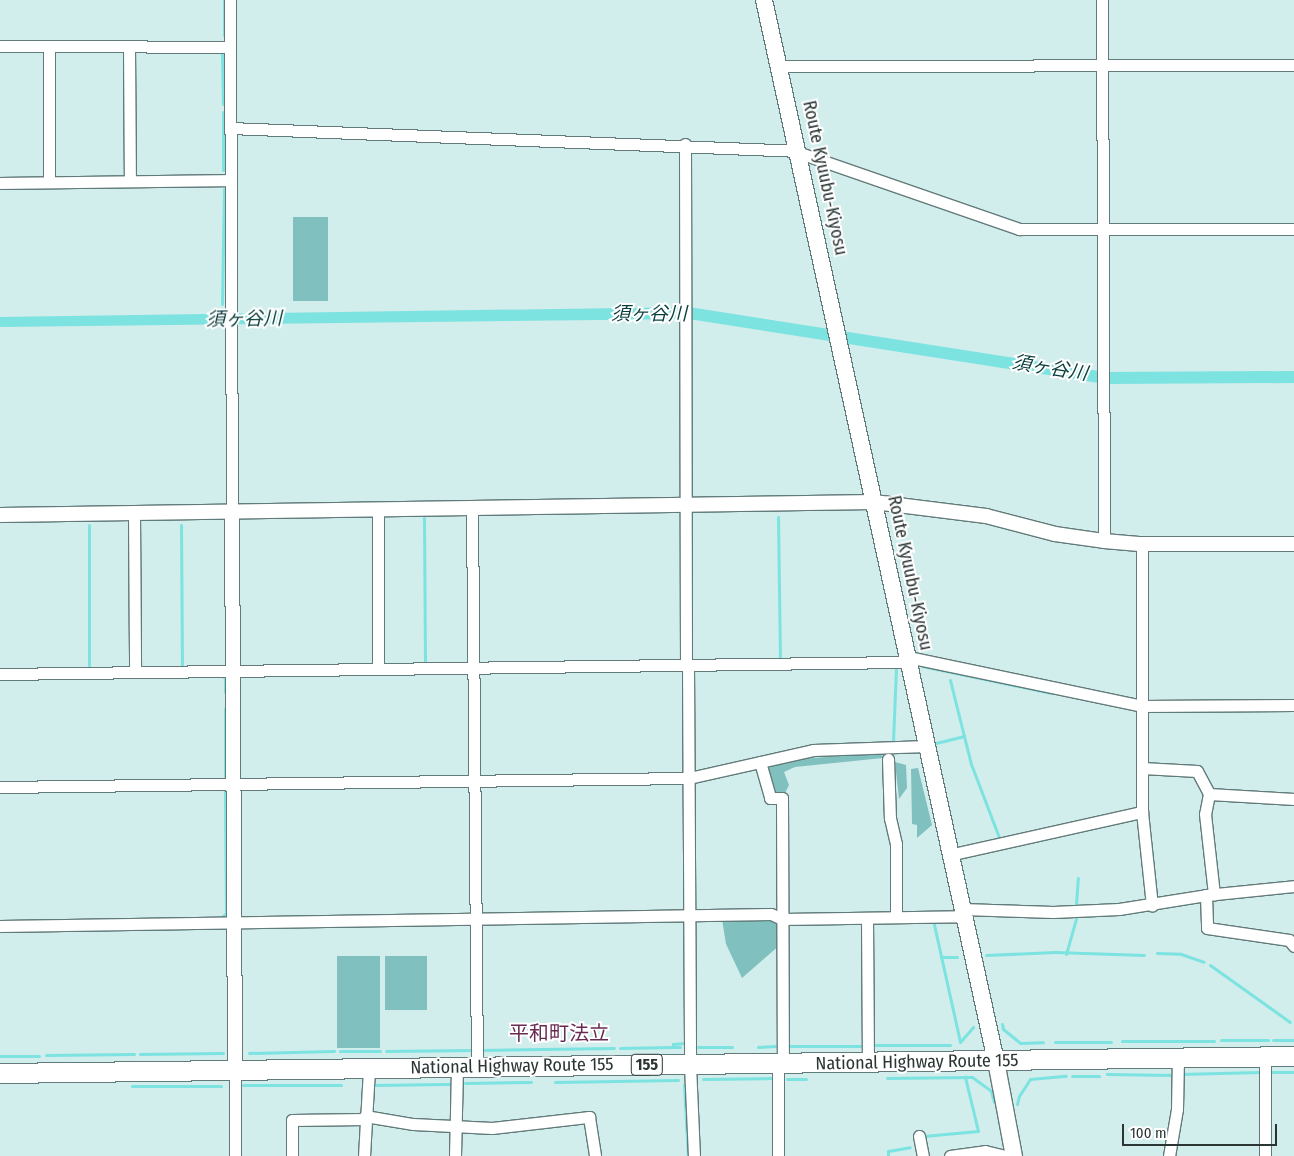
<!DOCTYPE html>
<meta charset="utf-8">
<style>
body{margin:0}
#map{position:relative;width:1294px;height:1156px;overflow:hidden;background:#d1edec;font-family:"Fira Sans Condensed","Noto Sans JP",sans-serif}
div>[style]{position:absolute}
.green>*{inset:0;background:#80c1bf;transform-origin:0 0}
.water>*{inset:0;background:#7ce3e0}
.stream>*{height:3px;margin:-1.5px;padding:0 1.5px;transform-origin:1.5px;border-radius:1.5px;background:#7ce3e0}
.roads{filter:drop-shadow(1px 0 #627b7a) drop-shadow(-1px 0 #627b7a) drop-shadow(0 1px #627b7a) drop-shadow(0 -1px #627b7a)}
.minor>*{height:11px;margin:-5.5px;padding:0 5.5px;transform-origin:5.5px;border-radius:5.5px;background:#fff}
.tertiary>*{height:14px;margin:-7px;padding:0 7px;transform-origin:7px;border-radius:7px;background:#fff}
.secondary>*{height:16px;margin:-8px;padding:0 8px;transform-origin:8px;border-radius:8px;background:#fff}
.trunk>*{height:19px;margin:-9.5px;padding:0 9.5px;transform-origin:9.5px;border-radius:9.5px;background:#fff}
span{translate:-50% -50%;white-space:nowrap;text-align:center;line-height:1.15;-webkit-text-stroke:4px #fff;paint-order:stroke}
.shield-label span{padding:1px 4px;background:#fff;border:1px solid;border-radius:4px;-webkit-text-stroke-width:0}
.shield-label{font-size:16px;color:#2a3534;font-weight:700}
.street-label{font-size:18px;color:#2a3534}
.water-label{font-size:19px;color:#0a3d3c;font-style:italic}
.quarter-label{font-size:20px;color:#672b52}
.scale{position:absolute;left:1122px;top:1124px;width:155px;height:22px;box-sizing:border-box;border:2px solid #2a3534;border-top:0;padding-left:6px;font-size:15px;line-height:18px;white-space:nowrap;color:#2a3534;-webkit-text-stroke:4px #fff;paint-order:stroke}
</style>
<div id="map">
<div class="green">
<i style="left:293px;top:217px;width:35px;height:84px"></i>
<i style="clip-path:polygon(881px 753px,883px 758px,795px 767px,784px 772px,789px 785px,784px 795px,772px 795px,764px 766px,785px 760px)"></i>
<i style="clip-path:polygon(895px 762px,906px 765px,907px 788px,899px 799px)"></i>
<i style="clip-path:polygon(918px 768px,932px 825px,917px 838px,917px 825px,912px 824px,911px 769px)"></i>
<i style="clip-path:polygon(774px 918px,779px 924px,781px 944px,742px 978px,726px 944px,722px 919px)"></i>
<i style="left:337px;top:956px;width:43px;height:92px"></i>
<i style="left:385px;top:956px;width:42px;height:54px"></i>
</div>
<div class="water">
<i style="clip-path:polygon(689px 307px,1105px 372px,1294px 371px,1294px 383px,1105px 384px,689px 319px,0 327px,0 317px)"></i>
</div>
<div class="stream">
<i style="left:224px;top:0;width:35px;rotate:90deg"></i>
<i style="left:222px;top:54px;width:50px;rotate:88.9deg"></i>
<i style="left:223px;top:112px;width:58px;rotate:90deg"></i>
<i style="left:222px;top:304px;width:115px;rotate:-89deg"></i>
<i style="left:778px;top:517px;width:141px;rotate:89.2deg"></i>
<i style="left:424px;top:518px;width:146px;rotate:89.6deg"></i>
<i style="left:89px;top:525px;width:142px;rotate:90deg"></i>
<i style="left:181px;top:525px;width:142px;rotate:89.6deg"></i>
<i style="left:922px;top:666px;width:132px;rotate:11.8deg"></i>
<i style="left:221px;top:675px;width:5px;rotate:37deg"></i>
<i style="left:225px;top:678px;width:14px;rotate:90deg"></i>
<i style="left:950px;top:680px;width:87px;rotate:76deg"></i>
<i style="left:971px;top:764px;width:81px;rotate:69.1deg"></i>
<i style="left:225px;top:708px;width:68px;rotate:90deg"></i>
<i style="left:893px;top:742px;width:76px;rotate:-87.7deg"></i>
<i style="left:936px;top:743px;width:29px;rotate:-14deg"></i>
<i style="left:1076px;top:904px;width:26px;rotate:-86deg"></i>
<i style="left:221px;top:918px;width:7px;rotate:-45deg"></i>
<i style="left:226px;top:913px;width:124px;rotate:-90.5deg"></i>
<i style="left:933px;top:920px;width:125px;rotate:77.5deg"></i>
<i style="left:1157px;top:953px;width:24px;rotate:2deg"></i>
<i style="left:1181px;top:954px;width:24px;rotate:19deg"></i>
<i style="left:1066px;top:954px;width:41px;rotate:-74.2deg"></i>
<i style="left:986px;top:955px;width:69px;rotate:-2.5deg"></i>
<i style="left:1055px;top:952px;width:89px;rotate:1.9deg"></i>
<i style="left:941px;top:957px;width:16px"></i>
<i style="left:1210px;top:965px;width:98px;rotate:35.5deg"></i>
<i style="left:1002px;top:1024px;width:5px;rotate:79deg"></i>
<i style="left:1003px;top:1029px;width:22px;rotate:39deg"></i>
<i style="left:1020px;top:1043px;width:23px;rotate:-2deg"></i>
<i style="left:1221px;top:1040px;width:47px"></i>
<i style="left:1273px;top:1040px;width:21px"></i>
<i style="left:1122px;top:1041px;width:92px"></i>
<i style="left:960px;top:1042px;width:20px;rotate:-49deg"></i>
<i style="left:1055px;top:1042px;width:56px"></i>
<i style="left:874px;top:1045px;width:76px"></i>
<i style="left:786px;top:1046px;width:76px"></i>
<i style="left:673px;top:1047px;width:7px"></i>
<i style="left:698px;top:1047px;width:34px"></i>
<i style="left:758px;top:1047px;width:17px;rotate:-3deg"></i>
<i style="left:620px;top:1048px;width:53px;rotate:-1.1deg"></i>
<i style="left:673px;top:1047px;width:3px;rotate:-90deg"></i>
<i style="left:673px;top:1044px;width:12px;rotate:-5deg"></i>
<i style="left:685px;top:1043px;width:3px;rotate:-90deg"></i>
<i style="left:481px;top:1050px;width:133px;rotate:-0.9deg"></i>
<i style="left:340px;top:1051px;width:40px"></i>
<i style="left:386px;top:1051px;width:87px;rotate:-0.7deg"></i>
<i style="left:249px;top:1053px;width:85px;rotate:-1.3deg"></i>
<i style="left:140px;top:1054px;width:83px;rotate:-0.7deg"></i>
<i style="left:46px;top:1055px;width:88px;rotate:-0.7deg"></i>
<i style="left:0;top:1056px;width:39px"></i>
<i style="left:1269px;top:1072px;width:25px"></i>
<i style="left:1107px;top:1074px;width:65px;rotate:0.9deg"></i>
<i style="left:1181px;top:1074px;width:79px;rotate:-1.5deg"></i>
<i style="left:1072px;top:1076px;width:27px"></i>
<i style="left:887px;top:1078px;width:85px;rotate:-0.7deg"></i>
<i style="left:972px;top:1077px;width:24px;rotate:36deg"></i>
<i style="left:991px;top:1091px;width:11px;rotate:75deg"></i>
<i style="left:703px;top:1079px;width:70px;rotate:-0.8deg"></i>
<i style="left:787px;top:1079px;width:19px"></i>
<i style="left:555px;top:1082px;width:123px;rotate:-0.9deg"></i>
<i style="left:465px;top:1083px;width:66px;rotate:-0.9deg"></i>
<i style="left:243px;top:1085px;width:98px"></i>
<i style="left:372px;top:1085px;width:77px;rotate:-0.7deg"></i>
<i style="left:684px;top:1085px;width:71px;rotate:86.8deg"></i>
<i style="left:132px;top:1086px;width:89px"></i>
<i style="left:1017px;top:1104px;width:8px;rotate:-76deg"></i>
<i style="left:1019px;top:1096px;width:20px;rotate:-57deg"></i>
<i style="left:1030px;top:1079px;width:36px;rotate:-5deg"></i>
<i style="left:924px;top:1136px;width:54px;rotate:-5.3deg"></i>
<i style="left:978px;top:1131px;width:56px;rotate:-103.5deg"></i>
<i style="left:888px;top:1156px;width:5px;rotate:-90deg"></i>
<i style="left:888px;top:1151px;width:22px;rotate:-10deg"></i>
</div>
<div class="roads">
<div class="minor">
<i style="left:230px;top:0;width:511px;rotate:89.78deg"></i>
<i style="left:1102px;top:0;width:541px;rotate:89.79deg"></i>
<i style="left:0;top:46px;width:230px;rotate:0.2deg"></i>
<i style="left:49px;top:46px;width:136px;rotate:90deg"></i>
<i style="left:129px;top:47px;width:134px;rotate:89.6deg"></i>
<i style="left:779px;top:66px;width:515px;rotate:-0.11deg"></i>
<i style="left:230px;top:128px;width:569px;rotate:2.31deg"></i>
<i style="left:685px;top:144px;width:521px;rotate:89.89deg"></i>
<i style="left:800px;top:153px;width:232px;rotate:19.1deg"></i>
<i style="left:1019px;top:229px;width:275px"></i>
<i style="left:0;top:183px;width:231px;rotate:-0.7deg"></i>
<i style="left:472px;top:508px;width:558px;rotate:89.49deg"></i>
<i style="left:378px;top:509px;width:160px;rotate:90deg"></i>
<i style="left:134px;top:514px;width:158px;rotate:89.6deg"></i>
<i style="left:1142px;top:544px;width:268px;rotate:90deg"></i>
<i style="left:1142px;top:812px;width:94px;rotate:83.9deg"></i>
<i style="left:908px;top:657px;width:239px;rotate:11.8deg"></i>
<i style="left:1142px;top:706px;width:152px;rotate:-0.4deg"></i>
<i style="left:688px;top:665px;width:400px;rotate:89.7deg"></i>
<i style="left:690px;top:1065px;width:91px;rotate:87.5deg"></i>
<i style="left:0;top:674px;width:909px;rotate:-0.76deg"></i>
<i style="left:888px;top:759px;width:59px;rotate:88.1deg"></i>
<i style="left:890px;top:818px;width:27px;rotate:77deg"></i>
<i style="left:896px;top:844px;width:73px;rotate:90deg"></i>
<i style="left:760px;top:762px;width:37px;rotate:74deg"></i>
<i style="left:770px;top:798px;width:12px"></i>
<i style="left:782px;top:798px;width:266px;rotate:89.8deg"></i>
<i style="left:1142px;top:768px;width:55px;rotate:3.1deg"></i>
<i style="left:1197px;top:771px;width:26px;rotate:62deg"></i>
<i style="left:1209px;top:794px;width:85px;rotate:3.4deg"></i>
<i style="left:0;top:787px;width:689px;rotate:-0.75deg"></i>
<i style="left:689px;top:778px;width:127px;rotate:-12.7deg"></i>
<i style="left:813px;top:750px;width:114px;rotate:-2deg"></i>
<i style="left:1209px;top:794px;width:20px;rotate:101deg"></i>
<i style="left:1205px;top:814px;width:81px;rotate:83.6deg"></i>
<i style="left:949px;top:855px;width:198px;rotate:-12.6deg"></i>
<i style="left:1206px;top:895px;width:33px;rotate:88deg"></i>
<i style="left:1207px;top:928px;width:83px;rotate:8.3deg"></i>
<i style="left:1289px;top:940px;width:8px;rotate:50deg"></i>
<i style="left:962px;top:909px;width:91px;rotate:1.9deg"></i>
<i style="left:1053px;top:912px;width:66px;rotate:-2.6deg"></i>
<i style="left:1119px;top:909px;width:88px;rotate:-9.1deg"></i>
<i style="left:1206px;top:895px;width:88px;rotate:-5.8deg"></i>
<i style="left:867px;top:918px;width:145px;rotate:89.6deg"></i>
<i style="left:0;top:926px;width:771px;rotate:-0.89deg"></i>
<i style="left:771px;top:914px;width:12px;rotate:24deg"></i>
<i style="left:782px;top:919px;width:181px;rotate:-0.9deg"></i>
<i style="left:365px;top:1116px;width:49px;rotate:9.5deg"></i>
<i style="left:413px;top:1124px;width:79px;rotate:2.9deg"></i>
<i style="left:492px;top:1128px;width:98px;rotate:-6.5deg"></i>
<i style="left:589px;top:1117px;width:39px;rotate:81deg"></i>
<i style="left:919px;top:1136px;width:20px;rotate:79deg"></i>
<i style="left:235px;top:1156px;width:87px;rotate:-90deg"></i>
<i style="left:292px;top:1156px;width:36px;rotate:-90deg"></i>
<i style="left:292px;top:1120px;width:73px;rotate:-0.8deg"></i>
<i style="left:364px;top:1156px;width:88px;rotate:-86.7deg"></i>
<i style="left:455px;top:1156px;width:89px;rotate:-88.7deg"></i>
<i style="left:778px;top:1156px;width:92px;rotate:-90deg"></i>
<i style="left:950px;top:1156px;width:35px;rotate:-8deg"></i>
<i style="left:985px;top:1151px;width:21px;rotate:14deg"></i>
<i style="left:1169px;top:1156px;width:48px;rotate:-80.3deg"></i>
<i style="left:1177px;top:1109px;width:51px;rotate:-88.9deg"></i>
<i style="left:1265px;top:1156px;width:99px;rotate:-90deg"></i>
</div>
<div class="tertiary">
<i style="left:232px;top:511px;width:558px;rotate:89.69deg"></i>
<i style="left:0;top:515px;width:874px;rotate:-0.85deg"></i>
<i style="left:874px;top:502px;width:113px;rotate:7.1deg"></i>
<i style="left:986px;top:516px;width:71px;rotate:14.6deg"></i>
<i style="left:1055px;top:534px;width:49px;rotate:8.1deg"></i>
<i style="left:1104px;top:541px;width:38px;rotate:5deg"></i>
<i style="left:1142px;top:544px;width:152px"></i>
</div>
<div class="secondary">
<i style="left:764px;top:0;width:1086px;rotate:77.67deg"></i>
<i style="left:996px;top:1061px;width:97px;rotate:79.3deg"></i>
</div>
<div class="trunk">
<i style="left:0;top:1073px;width:1294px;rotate:-0.75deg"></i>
</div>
</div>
<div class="shield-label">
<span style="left:647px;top:1065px">155</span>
</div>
<div class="street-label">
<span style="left:825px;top:178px;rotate:78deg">Route Kyuubu-Kiyosu</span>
<span style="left:910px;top:573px;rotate:78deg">Route Kyuubu-Kiyosu</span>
<span style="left:917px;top:1062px;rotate:-1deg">National Highway Route 155</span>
<span style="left:512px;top:1066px;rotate:-1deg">National Highway Route 155</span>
</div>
<div class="water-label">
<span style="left:649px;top:314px">須ヶ谷川</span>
<span style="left:244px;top:319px;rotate:-1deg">須ヶ谷川</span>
<span style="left:1050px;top:368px;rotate:9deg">須ヶ谷川</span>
</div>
<div class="quarter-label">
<span style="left:559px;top:1033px">平和町法立</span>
</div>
<div class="scale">100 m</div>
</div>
